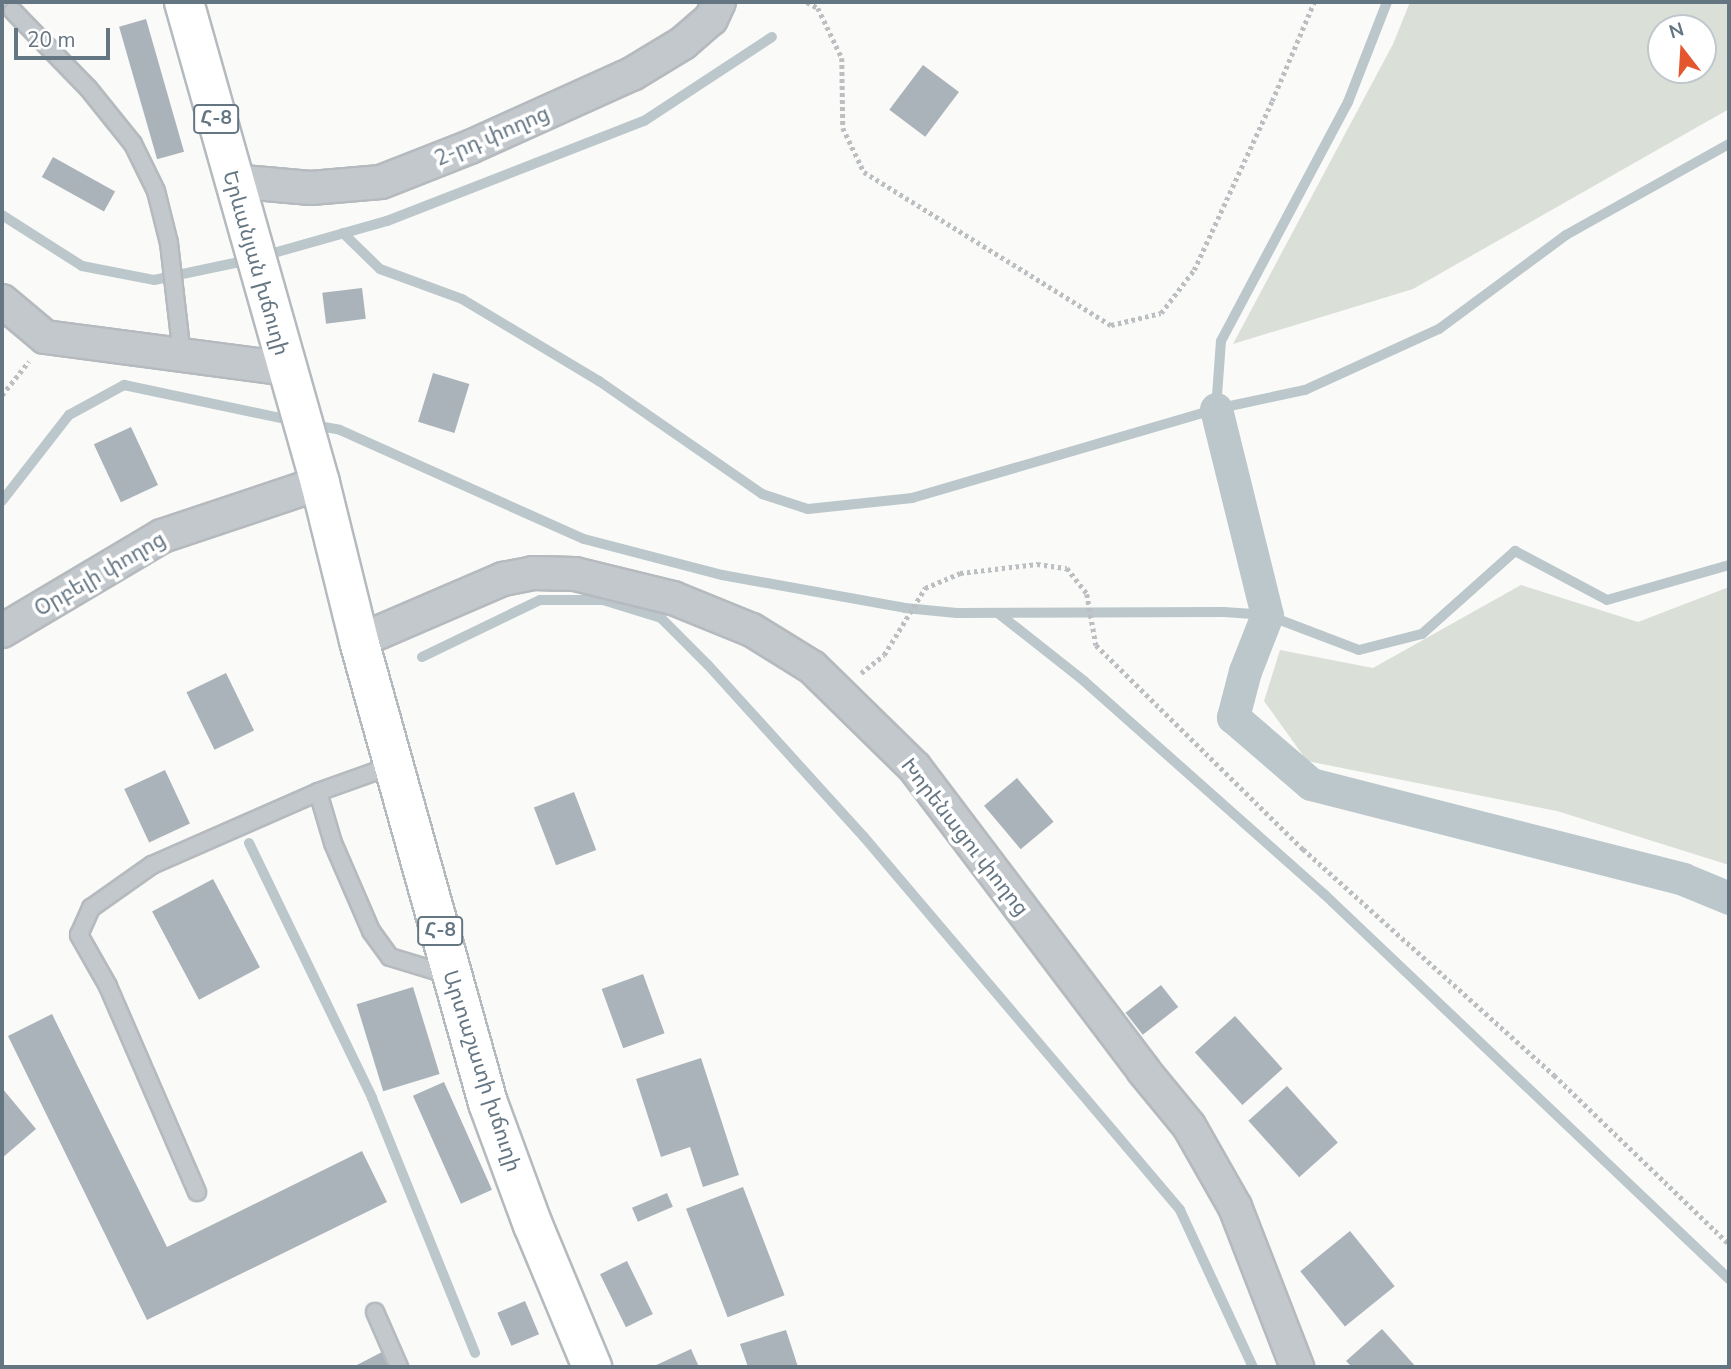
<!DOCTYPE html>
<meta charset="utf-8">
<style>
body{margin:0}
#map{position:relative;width:1731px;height:1369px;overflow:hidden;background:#fafaf8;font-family:"Nunito Sans","Noto Sans Armenian",sans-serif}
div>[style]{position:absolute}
.green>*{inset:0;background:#dadfd7}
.stream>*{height:10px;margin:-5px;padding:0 5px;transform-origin:5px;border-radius:5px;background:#bbc7cb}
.canal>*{height:33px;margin:-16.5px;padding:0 16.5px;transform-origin:16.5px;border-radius:16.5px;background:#bbc7cb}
.building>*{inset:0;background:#aab3b9;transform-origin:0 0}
.path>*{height:4.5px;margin-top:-2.25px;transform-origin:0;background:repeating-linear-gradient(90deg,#bbbfc2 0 3.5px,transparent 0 7px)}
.roads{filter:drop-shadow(2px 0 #b5babe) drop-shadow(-2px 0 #b5babe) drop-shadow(0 2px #b5babe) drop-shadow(0 -2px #b5babe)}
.lane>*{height:16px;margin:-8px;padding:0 8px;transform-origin:8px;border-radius:8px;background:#c3c8cc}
.street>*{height:32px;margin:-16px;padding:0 16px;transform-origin:16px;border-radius:16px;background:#c3c8cc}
.primary>*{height:38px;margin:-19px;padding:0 19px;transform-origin:19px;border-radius:19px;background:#fff}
span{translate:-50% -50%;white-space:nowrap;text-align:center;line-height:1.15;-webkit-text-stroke:7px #fff;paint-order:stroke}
.shield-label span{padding:2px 5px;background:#fff;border:2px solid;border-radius:5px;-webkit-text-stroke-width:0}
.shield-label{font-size:19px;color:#657683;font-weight:700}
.street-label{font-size:21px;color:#657683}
.frame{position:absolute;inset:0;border:4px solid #657683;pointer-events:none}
.north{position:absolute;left:1647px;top:14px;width:70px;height:70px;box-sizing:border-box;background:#fff;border:2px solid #c1c8cd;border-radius:50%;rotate:343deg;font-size:19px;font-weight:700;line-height:28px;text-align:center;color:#657683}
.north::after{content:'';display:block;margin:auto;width:24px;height:32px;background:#e4572e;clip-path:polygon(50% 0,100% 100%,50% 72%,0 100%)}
.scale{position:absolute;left:14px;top:28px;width:96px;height:32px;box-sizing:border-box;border:4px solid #657683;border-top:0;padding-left:9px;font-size:21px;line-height:24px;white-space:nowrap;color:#657683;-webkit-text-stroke:5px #fff;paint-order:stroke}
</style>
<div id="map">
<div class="green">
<i style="clip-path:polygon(evenodd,1410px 2px,1729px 2px,1729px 109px,1413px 289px,1233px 344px,1393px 44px,1410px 2px,1661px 28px,1703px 28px,1703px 70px,1661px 70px,1661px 28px)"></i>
<i style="clip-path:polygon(1521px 585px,1638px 622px,1729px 587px,1729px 865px,1557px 811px,1307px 761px,1264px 701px,1280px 650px,1373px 668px)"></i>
</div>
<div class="stream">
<i style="left:2px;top:215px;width:95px;rotate:32.5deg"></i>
<i style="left:82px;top:266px;width:73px;rotate:11deg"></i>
<i style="left:154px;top:280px;width:97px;rotate:-11.9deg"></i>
<i style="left:343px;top:233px;width:52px;rotate:44.2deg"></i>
<i style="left:380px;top:269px;width:87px;rotate:20.1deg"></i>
<i style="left:462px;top:299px;width:160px;rotate:30.9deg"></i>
<i style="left:599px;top:381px;width:198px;rotate:34.7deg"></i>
<i style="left:762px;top:494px;width:48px;rotate:18.1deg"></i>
<i style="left:808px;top:509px;width:105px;rotate:-6deg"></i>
<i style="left:912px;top:498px;width:317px;rotate:-16.3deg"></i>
<i style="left:1216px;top:409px;width:91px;rotate:-12.1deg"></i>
<i style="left:1305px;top:390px;width:147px;rotate:-24.5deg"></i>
<i style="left:1439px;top:329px;width:158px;rotate:-36.5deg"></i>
<i style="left:1566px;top:235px;width:187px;rotate:-29.2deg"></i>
<i style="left:263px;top:256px;width:129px;rotate:-15.8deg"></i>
<i style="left:387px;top:221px;width:276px;rotate:-21.3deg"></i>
<i style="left:644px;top:121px;width:153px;rotate:-33.3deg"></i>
<i style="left:1216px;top:409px;width:68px;rotate:-85.8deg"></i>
<i style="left:1221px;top:341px;width:271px;rotate:-62deg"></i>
<i style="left:1348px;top:102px;width:107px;rotate:-68.7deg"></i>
<i style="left:313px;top:425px;width:27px;rotate:10deg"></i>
<i style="left:340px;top:430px;width:267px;rotate:24.1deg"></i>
<i style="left:584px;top:539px;width:143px;rotate:14.6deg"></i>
<i style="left:722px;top:575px;width:186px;rotate:10.2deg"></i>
<i style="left:905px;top:608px;width:52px;rotate:5.5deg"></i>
<i style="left:957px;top:613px;width:267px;rotate:-0.2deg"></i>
<i style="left:1224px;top:612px;width:43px;rotate:4deg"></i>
<i style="left:1267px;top:615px;width:98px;rotate:20.8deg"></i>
<i style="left:1359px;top:650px;width:65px;rotate:-14.3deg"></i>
<i style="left:1422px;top:634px;width:125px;rotate:-41.7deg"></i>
<i style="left:1515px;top:551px;width:104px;rotate:28deg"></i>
<i style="left:1607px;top:600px;width:127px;rotate:-16deg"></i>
<i style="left:2px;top:501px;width:109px;rotate:-52.1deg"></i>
<i style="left:69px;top:415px;width:63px;rotate:-28.6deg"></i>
<i style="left:124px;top:385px;width:175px;rotate:11.9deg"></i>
<i style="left:998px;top:613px;width:110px;rotate:38.3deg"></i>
<i style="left:1084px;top:681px;width:321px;rotate:41.6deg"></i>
<i style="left:1324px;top:894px;width:559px;rotate:43.55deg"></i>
<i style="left:422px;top:657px;width:131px;rotate:-25.8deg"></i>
<i style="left:540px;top:600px;width:63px"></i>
<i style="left:603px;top:600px;width:61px;rotate:17.2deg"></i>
<i style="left:661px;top:618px;width:66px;rotate:45deg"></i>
<i style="left:708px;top:665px;width:232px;rotate:47.8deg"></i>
<i style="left:864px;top:837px;width:489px;rotate:49.7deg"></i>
<i style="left:1180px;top:1210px;width:173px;rotate:65.1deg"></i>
<i style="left:249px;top:843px;width:283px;rotate:64.2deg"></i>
<i style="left:372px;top:1098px;width:275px;rotate:68deg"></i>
</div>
<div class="canal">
<i style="left:1216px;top:409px;width:212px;rotate:76.1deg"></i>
<i style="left:1267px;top:615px;width:60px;rotate:111.4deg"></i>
<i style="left:1245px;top:671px;width:48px;rotate:104.6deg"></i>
<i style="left:1233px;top:717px;width:103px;rotate:40.7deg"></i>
<i style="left:1311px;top:784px;width:384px;rotate:14.3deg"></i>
<i style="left:1683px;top:879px;width:50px;rotate:22.4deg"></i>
</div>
<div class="building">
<i style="left:146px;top:19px;width:138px;height:28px;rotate:74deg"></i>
<i style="left:923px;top:65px;width:45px;height:56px;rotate:37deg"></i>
<i style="left:53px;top:157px;width:71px;height:23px;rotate:29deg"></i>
<i style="left:362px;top:288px;width:31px;height:40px;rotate:83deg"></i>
<i style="left:433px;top:373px;width:38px;height:51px;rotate:17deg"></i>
<i style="left:131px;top:427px;width:64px;height:41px;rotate:65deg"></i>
<i style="left:226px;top:673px;width:64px;height:44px;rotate:64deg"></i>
<i style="left:165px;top:770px;width:59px;height:45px;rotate:65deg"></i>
<i style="left:1017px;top:778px;width:57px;height:43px;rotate:50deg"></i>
<i style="left:574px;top:792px;width:62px;height:43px;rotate:69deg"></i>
<i style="left:213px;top:879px;width:100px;height:69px;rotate:62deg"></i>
<i style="left:643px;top:974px;width:63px;height:44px;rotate:70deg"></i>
<i style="left:1161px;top:985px;width:28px;height:45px;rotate:52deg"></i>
<i style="left:413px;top:987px;width:91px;height:59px;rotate:73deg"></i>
<i style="clip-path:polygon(52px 1014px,167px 1247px,362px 1151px,387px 1202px,147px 1320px,8px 1036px)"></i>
<i style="left:1235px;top:1016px;width:71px;height:54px;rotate:48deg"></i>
<i style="clip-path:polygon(701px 1058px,739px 1175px,703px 1187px,690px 1147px,661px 1157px,636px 1079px)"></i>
<i style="left:444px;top:1082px;width:118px;height:34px;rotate:66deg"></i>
<i style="left:1287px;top:1086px;width:76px;height:52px;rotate:48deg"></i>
<i style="clip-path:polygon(2px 1088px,36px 1129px,2px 1158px)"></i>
<i style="left:743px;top:1187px;width:116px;height:61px;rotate:69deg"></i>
<i style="left:667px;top:1193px;width:15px;height:38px;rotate:67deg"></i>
<i style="left:1350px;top:1231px;width:71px;height:64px;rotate:51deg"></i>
<i style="left:627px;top:1261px;width:59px;height:30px;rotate:64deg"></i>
<i style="left:525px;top:1301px;width:36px;height:30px;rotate:67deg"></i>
<i style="clip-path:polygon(1382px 1329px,1416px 1367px,1352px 1367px,1346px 1361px)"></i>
<i style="clip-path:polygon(786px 1330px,798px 1367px,748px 1367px,740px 1344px)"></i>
<i style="clip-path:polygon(691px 1349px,699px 1367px,652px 1367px)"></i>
<i style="clip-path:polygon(382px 1352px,390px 1367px,353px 1367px)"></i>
</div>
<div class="path">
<i style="left:807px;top:2px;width:13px;rotate:29deg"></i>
<i style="left:818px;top:8px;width:55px;rotate:64.4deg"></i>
<i style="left:842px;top:58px;width:70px;rotate:89.2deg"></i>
<i style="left:843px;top:128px;width:49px;rotate:64.5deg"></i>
<i style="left:864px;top:172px;width:291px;rotate:31.8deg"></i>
<i style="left:1111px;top:325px;width:51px;rotate:-13.5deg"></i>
<i style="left:1161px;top:313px;width:54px;rotate:-52.5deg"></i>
<i style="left:1194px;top:270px;width:186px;rotate:-65.2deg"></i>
<i style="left:1272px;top:101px;width:108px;rotate:-67deg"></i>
<i style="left:2px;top:395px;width:43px;rotate:-51.5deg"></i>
<i style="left:861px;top:673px;width:29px;rotate:-38deg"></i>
<i style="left:884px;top:655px;width:79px;rotate:-58.5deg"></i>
<i style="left:925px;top:588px;width:38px;rotate:-23deg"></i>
<i style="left:960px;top:573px;width:78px;rotate:-6.7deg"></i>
<i style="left:1037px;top:564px;width:30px;rotate:8deg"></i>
<i style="left:1067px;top:568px;width:33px;rotate:52deg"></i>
<i style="left:1087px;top:594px;width:52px;rotate:80deg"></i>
<i style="left:1096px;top:645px;width:291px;rotate:44.6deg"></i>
<i style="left:1303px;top:849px;width:338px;rotate:42deg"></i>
<i style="left:1554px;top:1075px;width:243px;rotate:44deg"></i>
</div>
<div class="roads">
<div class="lane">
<i style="left:13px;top:11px;width:107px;rotate:45.8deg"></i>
<i style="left:88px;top:88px;width:72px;rotate:51.2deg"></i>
<i style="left:133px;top:144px;width:52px;rotate:63.9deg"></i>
<i style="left:156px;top:191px;width:54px;rotate:76deg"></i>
<i style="left:169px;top:243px;width:113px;rotate:83.4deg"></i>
<i style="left:318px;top:792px;width:53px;rotate:73.6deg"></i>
<i style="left:333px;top:843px;width:96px;rotate:66.6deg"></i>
<i style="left:371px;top:931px;width:32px;rotate:54deg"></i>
<i style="left:390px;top:957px;width:62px;rotate:17deg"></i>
<i style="left:197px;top:1192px;width:224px;rotate:-113.4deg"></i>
<i style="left:108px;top:986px;width:59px;rotate:-119.6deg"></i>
<i style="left:79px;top:935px;width:30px;rotate:-66deg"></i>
<i style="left:91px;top:908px;width:75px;rotate:-35.2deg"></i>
<i style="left:152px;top:865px;width:181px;rotate:-23.7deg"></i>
<i style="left:318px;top:792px;width:81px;rotate:-19.6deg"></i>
<i style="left:375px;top:1312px;width:60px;rotate:66.4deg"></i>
</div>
<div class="street">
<i style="left:232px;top:181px;width:79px;rotate:5.1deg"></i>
<i style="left:311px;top:188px;width:70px;rotate:-4.9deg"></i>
<i style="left:381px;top:182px;width:96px;rotate:-21.5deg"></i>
<i style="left:470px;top:147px;width:178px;rotate:-24.3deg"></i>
<i style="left:632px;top:74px;width:60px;rotate:-31.3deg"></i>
<i style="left:683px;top:43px;width:37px;rotate:-41deg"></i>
<i style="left:711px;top:19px;width:19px;rotate:-65deg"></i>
<i style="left:2px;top:301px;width:56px;rotate:39.9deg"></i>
<i style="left:45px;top:337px;width:244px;rotate:7.5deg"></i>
<i style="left:2px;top:631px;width:186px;rotate:-30.7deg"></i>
<i style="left:162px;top:536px;width:167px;rotate:-18.5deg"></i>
<i style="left:359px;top:641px;width:157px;rotate:-23.3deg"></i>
<i style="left:503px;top:579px;width:31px;rotate:-11deg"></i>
<i style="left:533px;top:573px;width:42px;rotate:1.4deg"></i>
<i style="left:575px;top:574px;width:101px;rotate:13.8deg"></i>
<i style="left:673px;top:598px;width:85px;rotate:22.1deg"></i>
<i style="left:752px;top:630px;width:70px;rotate:31.7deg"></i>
<i style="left:812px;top:667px;width:144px;rotate:44.4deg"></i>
<i style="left:915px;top:768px;width:378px;rotate:52.9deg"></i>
<i style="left:1143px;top:1070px;width:72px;rotate:50.6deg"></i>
<i style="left:1189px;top:1126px;width:93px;rotate:60.4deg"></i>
<i style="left:1235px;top:1207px;width:172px;rotate:68.8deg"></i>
</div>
<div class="primary">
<i style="left:184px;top:2px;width:500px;rotate:74.2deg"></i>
<i style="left:320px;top:483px;width:163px;rotate:76.1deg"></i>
<i style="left:359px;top:641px;width:480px;rotate:74.4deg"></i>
<i style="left:488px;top:1103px;width:130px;rotate:69.8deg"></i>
<i style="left:533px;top:1225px;width:154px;rotate:67.4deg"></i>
</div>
</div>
<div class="shield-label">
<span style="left:216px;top:119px">Հ-8</span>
<span style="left:440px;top:931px">Հ-8</span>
</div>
<div class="street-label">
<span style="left:492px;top:136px;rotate:-23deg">2-րդ փողոց</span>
<span style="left:256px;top:263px;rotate:74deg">Երևանյան խճուղի</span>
<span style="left:100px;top:574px;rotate:-30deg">Օրբելի փողոց</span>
<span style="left:965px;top:837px;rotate:52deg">Խորենացու փողոց</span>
<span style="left:482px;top:1071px;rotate:72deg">Արտաշատի խճուղի</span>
</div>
<div class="frame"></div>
<div class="north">N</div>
<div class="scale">20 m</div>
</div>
